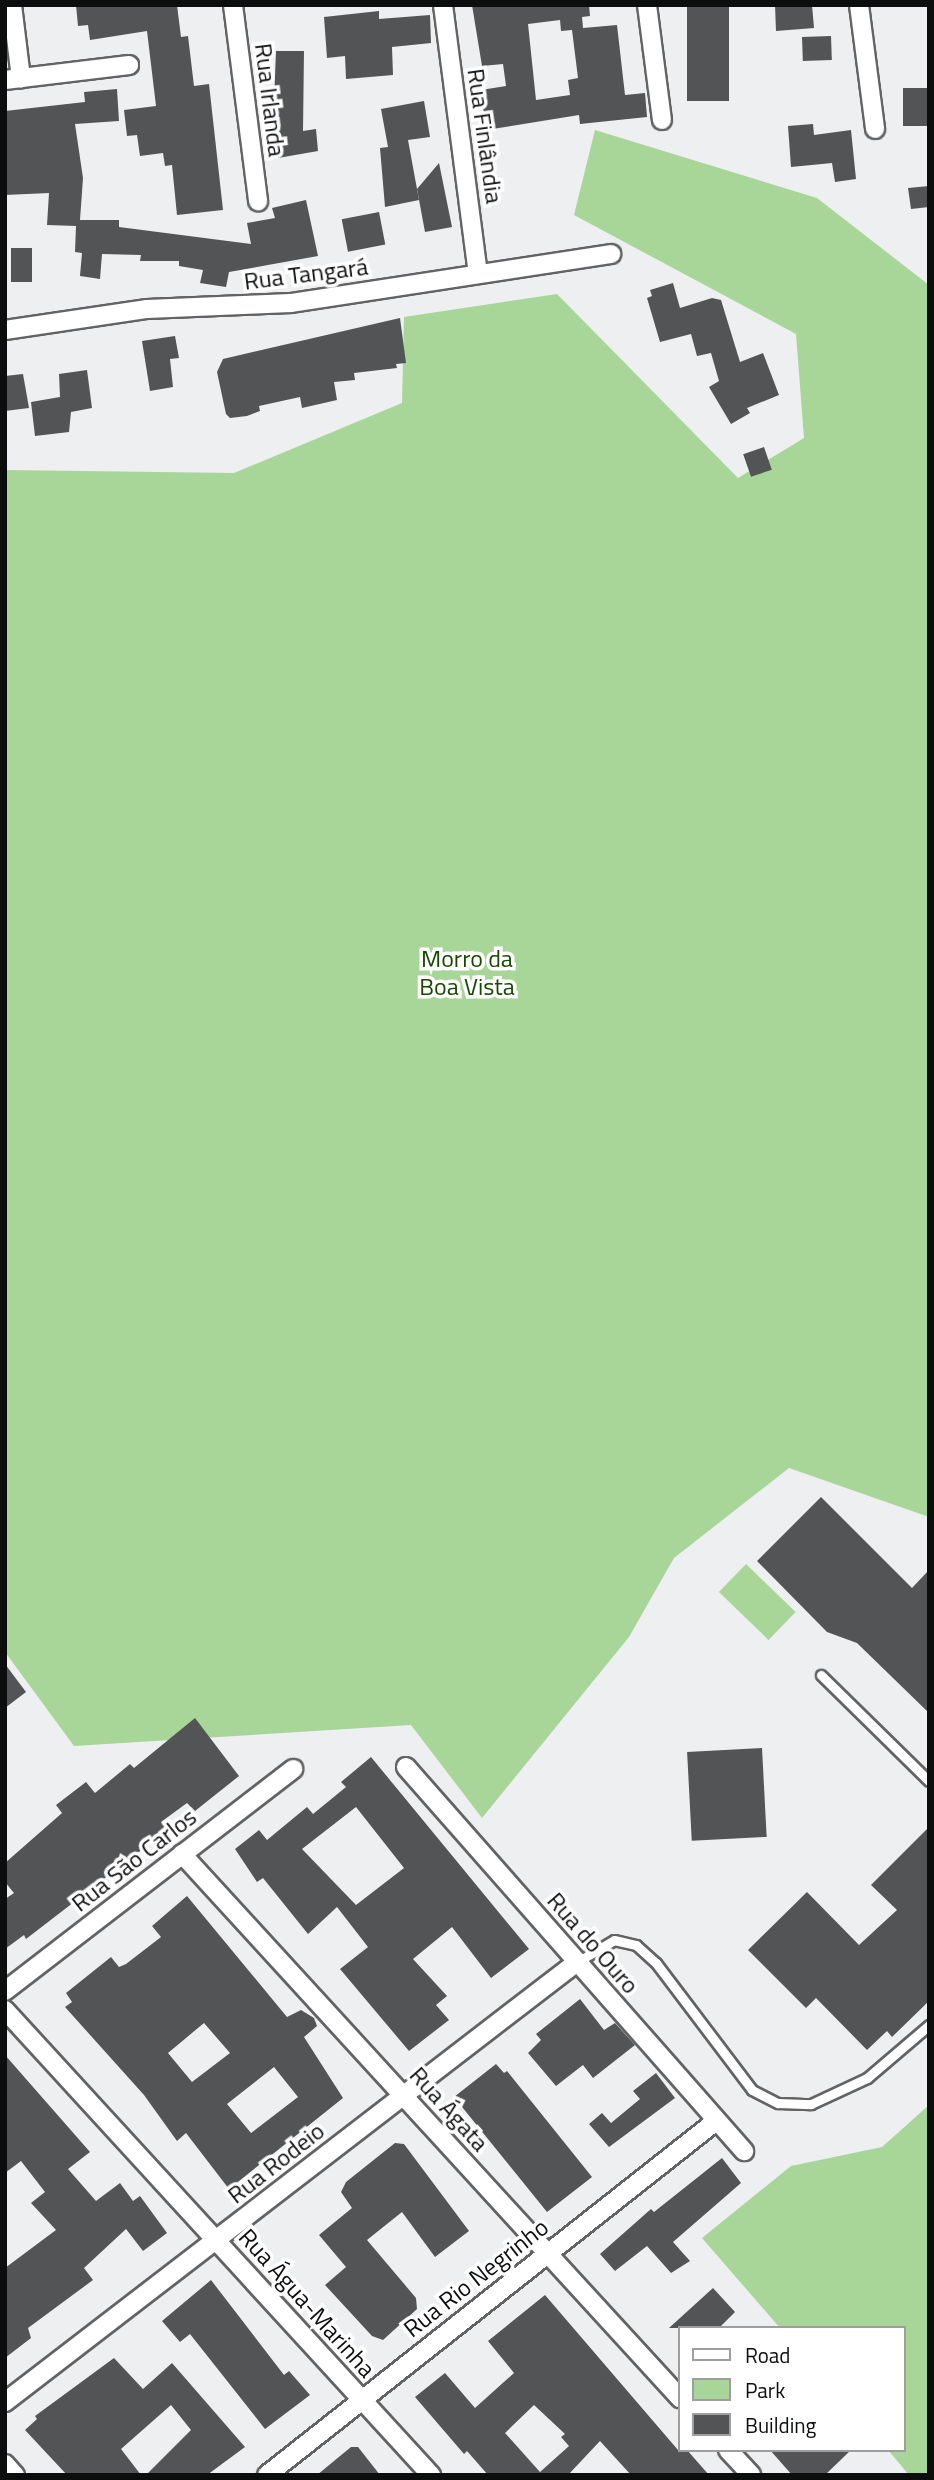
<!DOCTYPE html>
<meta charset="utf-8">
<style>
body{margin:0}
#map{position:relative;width:934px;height:2480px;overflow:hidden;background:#eeeff1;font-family:"Titillium Web",sans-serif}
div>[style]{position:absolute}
.green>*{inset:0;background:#a8d699;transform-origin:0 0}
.building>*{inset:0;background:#535455;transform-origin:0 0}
.roads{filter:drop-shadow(2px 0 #636365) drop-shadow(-2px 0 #636365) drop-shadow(0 2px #636365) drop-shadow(0 -2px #636365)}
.service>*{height:9px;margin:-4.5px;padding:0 4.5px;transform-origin:4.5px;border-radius:4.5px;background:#fff}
.minor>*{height:18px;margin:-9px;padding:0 9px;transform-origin:9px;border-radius:9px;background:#fff}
span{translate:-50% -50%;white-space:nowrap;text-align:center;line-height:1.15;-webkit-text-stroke:7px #fff;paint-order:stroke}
.street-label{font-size:24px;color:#0c0d0d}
.park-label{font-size:24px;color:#184800}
.frame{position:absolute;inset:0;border:7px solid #0c0d0d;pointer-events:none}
.legend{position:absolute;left:678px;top:2326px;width:228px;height:126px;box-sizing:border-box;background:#fff;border:2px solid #9e9e9e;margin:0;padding:9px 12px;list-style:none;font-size:21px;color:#0c0d0d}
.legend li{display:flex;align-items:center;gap:14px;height:35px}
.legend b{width:35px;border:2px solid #9e9e9e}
</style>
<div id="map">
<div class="green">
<i style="clip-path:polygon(595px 130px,817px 198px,929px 285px,929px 1517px,789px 1468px,674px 1558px,629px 1637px,482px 1818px,411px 1725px,74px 1746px,5px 1652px,5px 470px,234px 473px,402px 403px,404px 317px,557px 294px,738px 478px,804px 438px,796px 334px,574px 215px)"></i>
<i style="left:746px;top:1564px;width:69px;height:39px;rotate:44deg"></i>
<i style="clip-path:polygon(929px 2105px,929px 2475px,909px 2475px,888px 2450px,904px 2450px,904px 2328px,780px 2328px,702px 2238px,791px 2166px,882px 2147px)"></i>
</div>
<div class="building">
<i style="clip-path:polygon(76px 5px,177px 5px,181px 37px,188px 36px,194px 86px,209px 84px,223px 210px,177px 215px,172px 165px,165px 166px,163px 153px,140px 156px,137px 135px,127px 136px,124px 110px,156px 106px,147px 31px,90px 40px,88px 25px,78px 26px)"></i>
<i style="clip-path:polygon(evenodd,472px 5px,589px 5px,590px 16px,582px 17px,583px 28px,617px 25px,625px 95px,645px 93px,647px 117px,580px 124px,579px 115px,486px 130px,481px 90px,506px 86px,503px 64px,482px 66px,472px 5px,560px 20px,561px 31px,572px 30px,578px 78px,568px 80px,570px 95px,536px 100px,528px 24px,560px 20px)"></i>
<i style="left:687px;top:5px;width:42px;height:96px"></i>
<i style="clip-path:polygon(775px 5px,812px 5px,814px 28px,776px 31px)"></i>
<i style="clip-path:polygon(379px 11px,379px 19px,430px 15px,431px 43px,392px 47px,393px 75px,346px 79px,345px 56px,327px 58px,324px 17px)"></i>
<i style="left:831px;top:36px;width:24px;height:29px;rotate:88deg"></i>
<i style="clip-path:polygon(276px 51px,304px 51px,303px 131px,316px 129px,318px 151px,278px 158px,273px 127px)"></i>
<i style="left:929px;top:88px;width:38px;height:26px;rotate:90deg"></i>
<i style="clip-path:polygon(117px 89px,119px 121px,75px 124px,83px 178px,80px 220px,119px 220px,119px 227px,251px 244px,247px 223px,275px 218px,272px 208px,306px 200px,318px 256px,229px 272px,226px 287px,200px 283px,203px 270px,179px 266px,179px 261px,140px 261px,141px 255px,102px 254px,100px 279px,80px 276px,82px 253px,75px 252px,76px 226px,47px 225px,49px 193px,5px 195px,5px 111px,85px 102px,84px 92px)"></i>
<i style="clip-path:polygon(424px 101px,430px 137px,408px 140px,419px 200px,385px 207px,380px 148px,388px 147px,381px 109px)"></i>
<i style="clip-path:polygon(813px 124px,814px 135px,851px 130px,856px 179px,835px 182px,832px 163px,791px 167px,788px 126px)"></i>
<i style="clip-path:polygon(439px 163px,452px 227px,425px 232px,417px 189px)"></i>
<i style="clip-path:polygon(929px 186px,929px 207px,911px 209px,908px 188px)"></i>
<i style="left:379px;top:212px;width:33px;height:38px;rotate:79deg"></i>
<i style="left:11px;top:248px;width:21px;height:34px"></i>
<i style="clip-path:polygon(673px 283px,680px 308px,712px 298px,721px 300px,740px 362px,763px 353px,779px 395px,747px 408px,750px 413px,731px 424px,709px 387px,719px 381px,711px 353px,697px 356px,691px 334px,660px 342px,647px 298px,652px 296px,650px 290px)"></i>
<i style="clip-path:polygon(400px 318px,406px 363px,396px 364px,397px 368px,354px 373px,355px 380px,334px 382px,337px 400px,302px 408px,300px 397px,259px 406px,260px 411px,247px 416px,230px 418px,226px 414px,217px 372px,223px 359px)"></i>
<i style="clip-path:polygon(175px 336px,179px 358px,170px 359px,173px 387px,150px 391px,142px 341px)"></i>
<i style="clip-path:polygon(87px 370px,92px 408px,71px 412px,69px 432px,35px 436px,31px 402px,60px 397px,59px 374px)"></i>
<i style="clip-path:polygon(23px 374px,29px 408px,5px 411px,5px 376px)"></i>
<i style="left:764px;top:447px;width:24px;height:22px;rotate:71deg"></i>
<i style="clip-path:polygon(821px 1497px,912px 1588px,929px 1570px,929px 1713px,857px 1643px,827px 1632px,757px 1561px)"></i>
<i style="clip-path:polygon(5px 1664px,26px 1692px,5px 1708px)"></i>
<i style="clip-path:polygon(195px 1718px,239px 1776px,195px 1811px,187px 1803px,161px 1822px,165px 1827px,139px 1852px,26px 1939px,24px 1935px,5px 1949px,5px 1899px,14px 1893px,5px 1882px,5px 1863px,62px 1813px,56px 1805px,86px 1782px,95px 1793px,130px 1764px,134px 1768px)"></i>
<i style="left:762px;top:1748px;width:89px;height:75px;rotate:87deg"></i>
<i style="clip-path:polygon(evenodd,371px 1757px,529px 1949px,491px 1978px,452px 1927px,413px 1959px,447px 1996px,436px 2005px,449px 2020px,409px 2051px,340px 1969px,368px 1947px,337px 1907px,308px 1934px,263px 1878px,257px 1882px,235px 1849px,259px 1830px,267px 1840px,307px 1807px,313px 1814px,346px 1787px,341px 1782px,371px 1757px,356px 1807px,404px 1868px,356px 1905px,302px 1849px,356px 1807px)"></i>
<i style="clip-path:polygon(929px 1827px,929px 2001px,892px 2037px,887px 2031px,867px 2050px,816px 1998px,806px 2008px,748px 1950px,807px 1892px,859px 1945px,897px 1910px,871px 1885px)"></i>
<i style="clip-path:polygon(evenodd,187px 1896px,287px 2017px,301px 2010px,314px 2018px,317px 2026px,304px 2037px,343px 2098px,229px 2189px,186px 2133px,177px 2141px,144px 2095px,65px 2007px,72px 2002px,66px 1993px,111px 1957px,119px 1967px,126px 1964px,161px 1937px,152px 1926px,187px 1896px,204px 2023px,230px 2053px,192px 2082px,168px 2053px,204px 2023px,187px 1896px,274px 2067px,298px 2097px,251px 2133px,227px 2104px,274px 2067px)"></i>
<i style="clip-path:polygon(580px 1999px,604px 2030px,615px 2023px,635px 2045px,593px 2078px,583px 2065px,556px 2086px,528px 2053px,541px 2040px,536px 2034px)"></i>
<i style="clip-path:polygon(5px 2055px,90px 2152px,68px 2169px,96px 2201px,120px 2183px,133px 2201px,140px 2196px,167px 2233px,143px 2251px,126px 2229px,84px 2268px,93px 2280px,28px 2328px,31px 2338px,5px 2358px,5px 2268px,56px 2230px,31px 2203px,45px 2192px,21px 2161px,5px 2173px)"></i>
<i style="clip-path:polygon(496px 2064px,504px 2073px,507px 2071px,592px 2177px,547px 2212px,454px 2097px)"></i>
<i style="clip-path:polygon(656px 2073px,675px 2098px,609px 2147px,589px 2124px,602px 2113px,611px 2123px,640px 2099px,633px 2091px)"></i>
<i style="clip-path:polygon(395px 2143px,404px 2144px,469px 2231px,435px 2257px,402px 2212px,367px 2240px,416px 2298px,417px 2309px,383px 2340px,372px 2336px,325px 2285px,346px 2267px,319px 2235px,352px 2208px,341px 2192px,346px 2182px)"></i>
<i style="clip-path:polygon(722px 2158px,741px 2183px,673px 2242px,690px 2261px,671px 2273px,647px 2246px,615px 2271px,600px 2254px,651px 2209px,654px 2212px)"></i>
<i style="clip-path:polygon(211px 2280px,284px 2375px,289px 2371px,310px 2395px,265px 2429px,190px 2334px,180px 2342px,162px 2321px)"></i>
<i style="clip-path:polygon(713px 2288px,735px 2312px,719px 2328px,669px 2328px)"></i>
<i style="clip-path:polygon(evenodd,545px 2295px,678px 2450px,687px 2450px,709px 2475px,631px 2475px,600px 2441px,568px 2475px,488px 2475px,467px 2451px,464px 2454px,415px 2397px,445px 2373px,475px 2408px,514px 2373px,488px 2341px,545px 2295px,534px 2405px,565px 2434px,561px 2437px,569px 2446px,540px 2472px,505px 2433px,534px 2405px)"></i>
<i style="clip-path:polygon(114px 2358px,143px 2389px,172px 2363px,245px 2447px,207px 2475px,146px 2475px,191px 2430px,171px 2405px,121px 2449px,141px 2475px,67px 2475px,25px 2430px,37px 2419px,35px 2416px)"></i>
<i style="clip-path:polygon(351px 2447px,358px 2447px,380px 2475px,317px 2475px)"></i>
<i style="clip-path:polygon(770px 2450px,851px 2450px,825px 2475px,792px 2475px)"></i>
</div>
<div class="roads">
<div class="service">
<i style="left:821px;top:1675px;width:151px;rotate:44.5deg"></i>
<i style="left:577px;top:1962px;width:43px;rotate:-30.7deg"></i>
<i style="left:614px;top:1940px;width:23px;rotate:13deg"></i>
<i style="left:636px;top:1945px;width:27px;rotate:42deg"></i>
<i style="left:656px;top:1963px;width:159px;rotate:52.9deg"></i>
<i style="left:752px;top:2090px;width:29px;rotate:27deg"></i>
<i style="left:778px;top:2103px;width:33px;rotate:2deg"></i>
<i style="left:811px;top:2104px;width:62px;rotate:-24.9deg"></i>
<i style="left:867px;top:2078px;width:82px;rotate:-40.5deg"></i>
</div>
<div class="minor">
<i style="left:12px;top:5px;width:74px;rotate:83deg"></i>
<i style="left:233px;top:5px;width:198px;rotate:82.7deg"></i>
<i style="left:443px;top:5px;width:270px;rotate:82.6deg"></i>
<i style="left:647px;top:5px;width:116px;rotate:82.6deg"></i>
<i style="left:859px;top:5px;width:125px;rotate:82.6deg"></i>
<i style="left:5px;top:80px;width:125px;rotate:-6.9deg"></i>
<i style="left:5px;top:330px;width:144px;rotate:-8.4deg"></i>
<i style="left:147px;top:309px;width:144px;rotate:-2.4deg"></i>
<i style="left:291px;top:303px;width:324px;rotate:-8.7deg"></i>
<i style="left:406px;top:1767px;width:512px;rotate:48.65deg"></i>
<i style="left:182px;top:1854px;width:738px;rotate:47.53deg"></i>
<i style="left:5px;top:1991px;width:364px;rotate:-37.6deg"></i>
<i style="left:5px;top:2010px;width:631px;rotate:47.51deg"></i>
<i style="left:5px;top:2402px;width:722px;rotate:-37.57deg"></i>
<i style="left:728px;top:2450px;width:34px;rotate:47deg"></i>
<i style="left:5px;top:2464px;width:15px;rotate:48deg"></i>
<i style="left:267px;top:2475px;width:572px;rotate:-38.25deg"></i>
</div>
</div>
<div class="street-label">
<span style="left:270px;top:100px;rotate:83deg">Rua Irlanda</span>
<span style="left:485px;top:136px;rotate:82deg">Rua Finlândia</span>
<span style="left:306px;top:274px;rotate:-7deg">Rua Tangará</span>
<span style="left:134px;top:1860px;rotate:-38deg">Rua São Carlos</span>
<span style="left:593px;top:1943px;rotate:49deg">Rua do Ouro</span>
<span style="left:449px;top:2109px;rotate:48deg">Rua Ágata</span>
<span style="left:276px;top:2163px;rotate:-38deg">Rua Rodeio</span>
<span style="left:476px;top:2278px;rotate:-38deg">Rua Rio Negrinho</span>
<span style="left:307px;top:2303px;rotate:48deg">Rua Água-Marinha</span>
</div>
<div class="park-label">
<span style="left:467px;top:973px">Morro da<br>Boa Vista</span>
</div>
<div class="frame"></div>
<ul class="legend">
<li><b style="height:9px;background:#fff"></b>Road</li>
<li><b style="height:19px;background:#a8d699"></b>Park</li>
<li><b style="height:19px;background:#535455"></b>Building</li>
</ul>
</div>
